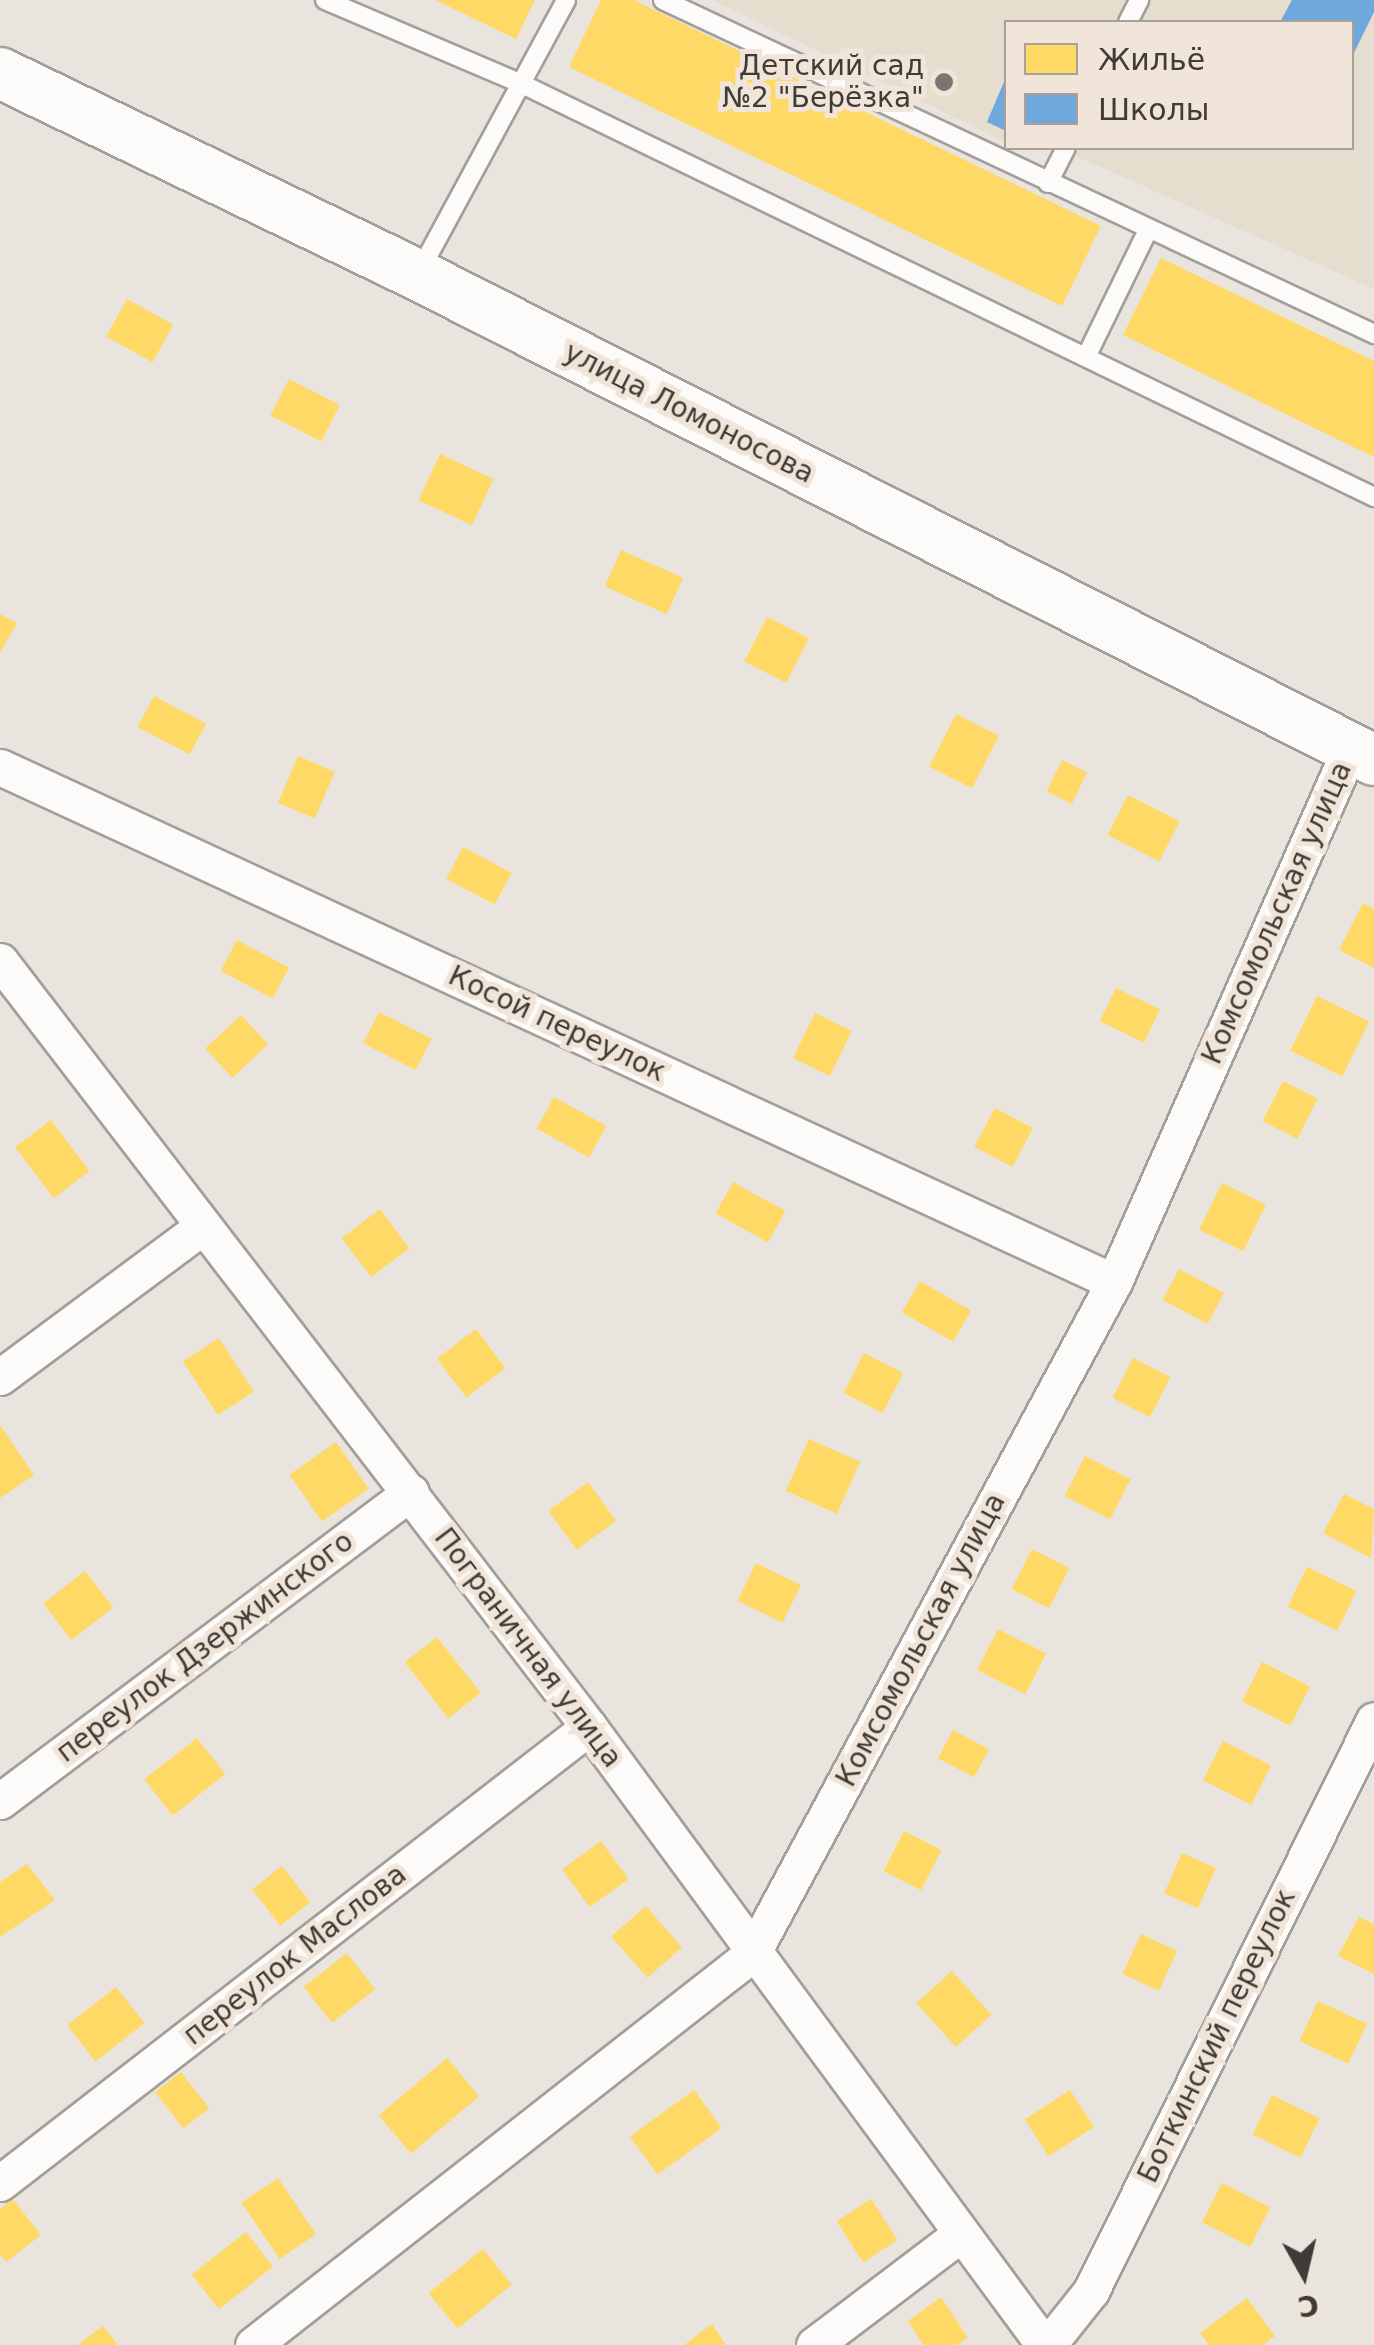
<!DOCTYPE html>
<meta charset="utf-8">
<style>
body{margin:0}
#map{position:relative;width:1374px;height:2345px;overflow:hidden;background:#eae4de;font-family:"DejaVu Sans",sans-serif}
div>[style]{position:absolute}
.education>*{inset:0;background:#e5ddce}
.homes>*{inset:0;background:#ffd966;transform-origin:0 0}
.schools>*{inset:0;background:#6fa8dc}
.roads{filter:drop-shadow(2px 0 #a29e99) drop-shadow(-2px 0 #a29e99) drop-shadow(0 2px #a29e99) drop-shadow(0 -2px #a29e99)}
.lane>*{height:18px;margin:-9px;padding:0 9px;transform-origin:9px;border-radius:9px;background:#fcfbfa}
.street>*{height:35px;margin:-17.5px;padding:0 17.5px;transform-origin:17.5px;border-radius:17.5px;background:#fcfbfa}
.secondary>*{height:50px;margin:-25px;padding:0 25px;transform-origin:25px;border-radius:25px;background:#fcfbfa}
.dots>*{width:28px;height:28px;translate:-50% -50%;box-sizing:border-box;border:5px solid #f0e5d8;border-radius:50%}
span{translate:-50% -50%;white-space:nowrap;text-align:center;line-height:1.15;-webkit-text-stroke:10px #f0e5d8;paint-order:stroke}
.poi-label{font-size:28px;color:#3f3b36}
.right{translate:-100% -50%;text-align:right}
.street-label{font-size:28px;color:#3f3b36}
.legend{position:absolute;left:1004px;top:20px;width:350px;height:130px;box-sizing:border-box;background:#f0e5d8;border:2px solid #a9a197;margin:0;padding:12px 18px;list-style:none;font-size:30px;color:#3f3b36}
.legend li{display:flex;align-items:center;gap:20px;height:50px}
.legend b{width:50px;border:2px solid #a9a197}
.north{position:absolute;left:1254px;top:2225px;width:100px;height:100px;-webkit-text-stroke:8px #f0e5d8;paint-order:stroke;rotate:172deg;font-size:28px;font-weight:700;line-height:40px;text-align:center;color:#3f3b36}
.north::after{content:'';display:block;margin:auto;width:35px;height:45px;background:#3f3b36;clip-path:polygon(50% 0,100% 100%,50% 72%,0 100%)}
</style>
<div id="map">
<div class="education">
<i style="clip-path:polygon(712px 0,1126px 0,1116px 22px,1006px 22px,1006px 142px)"></i>
<i style="clip-path:polygon(1151px 0,1374px 0,1374px 289px,1074px 155px,1078px 148px,1352px 148px,1352px 22px,1140px 22px)"></i>
</div>
<div class="homes">
<i style="clip-path:polygon(435px 0,535px 0,516px 39px)"></i>
<i style="clip-path:polygon(601px 0,634px 0,1101px 226px,1062px 306px,569px 67px)"></i>
<i style="clip-path:polygon(1161px 258px,1374px 361px,1374px 457px,1123px 335px)"></i>
<i style="left:127px;top:299px;width:53px;height:43px;rotate:29deg"></i>
<i style="left:289px;top:379px;width:57px;height:41px;rotate:27deg"></i>
<i style="left:440px;top:454px;width:59px;height:51px;rotate:25deg"></i>
<i style="left:621px;top:550px;width:68px;height:40px;rotate:24deg"></i>
<i style="clip-path:polygon(0 614px,17px 623px,0 653px)"></i>
<i style="left:767px;top:617px;width:47px;height:50px;rotate:27deg"></i>
<i style="left:154px;top:696px;width:59px;height:35px;rotate:28deg"></i>
<i style="left:956px;top:714px;width:48px;height:59px;rotate:27deg"></i>
<i style="left:298px;top:756px;width:40px;height:51px;rotate:23deg"></i>
<i style="left:1062px;top:760px;width:28px;height:35px;rotate:26deg"></i>
<i style="left:1128px;top:795px;width:58px;height:45px;rotate:27deg"></i>
<i style="left:463px;top:847px;width:55px;height:36px;rotate:28deg"></i>
<i style="clip-path:polygon(1363px 903px,1374px 909px,1374px 968px,1339px 950px)"></i>
<i style="left:237px;top:940px;width:59px;height:35px;rotate:28deg"></i>
<i style="left:1116px;top:988px;width:49px;height:37px;rotate:26deg"></i>
<i style="left:1317px;top:996px;width:58px;height:61px;rotate:26deg"></i>
<i style="left:379px;top:1012px;width:59px;height:35px;rotate:27deg"></i>
<i style="left:815px;top:1013px;width:41px;height:50px;rotate:26deg"></i>
<i style="left:241px;top:1015px;width:40px;height:49px;rotate:47deg"></i>
<i style="left:1283px;top:1081px;width:39px;height:45px;rotate:27deg"></i>
<i style="left:554px;top:1097px;width:60px;height:36px;rotate:29deg"></i>
<i style="left:995px;top:1108px;width:43px;height:44px;rotate:28deg"></i>
<i style="left:51px;top:1120px;width:64px;height:45px;rotate:53deg"></i>
<i style="left:733px;top:1182px;width:60px;height:36px;rotate:29deg"></i>
<i style="left:1222px;top:1183px;width:49px;height:52px;rotate:26deg"></i>
<i style="left:380px;top:1209px;width:49px;height:48px;rotate:53deg"></i>
<i style="left:1179px;top:1269px;width:51px;height:35px;rotate:28deg"></i>
<i style="left:920px;top:1281px;width:59px;height:36px;rotate:30deg"></i>
<i style="left:476px;top:1329px;width:49px;height:49px;rotate:53deg"></i>
<i style="left:219px;top:1338px;width:64px;height:43px;rotate:57deg"></i>
<i style="left:864px;top:1353px;width:44px;height:45px;rotate:27deg"></i>
<i style="left:1133px;top:1358px;width:42px;height:45px;rotate:27deg"></i>
<i style="clip-path:polygon(0 1425px,34px 1475px,0 1498px)"></i>
<i style="left:809px;top:1439px;width:56px;height:57px;rotate:24deg"></i>
<i style="left:336px;top:1442px;width:57px;height:57px;rotate:55deg"></i>
<i style="left:1085px;top:1456px;width:51px;height:45px;rotate:27deg"></i>
<i style="left:588px;top:1482px;width:48px;height:49px;rotate:54deg"></i>
<i style="clip-path:polygon(1344px 1494px,1374px 1509px,1371px 1558px,1323px 1533px)"></i>
<i style="left:1032px;top:1549px;width:42px;height:45px;rotate:27deg"></i>
<i style="left:756px;top:1563px;width:50px;height:42px;rotate:26deg"></i>
<i style="left:1307px;top:1567px;width:55px;height:44px;rotate:26deg"></i>
<i style="left:85px;top:1571px;width:46px;height:53px;rotate:52deg"></i>
<i style="left:998px;top:1629px;width:54px;height:46px;rotate:27deg"></i>
<i style="left:437px;top:1637px;width:71px;height:41px;rotate:52deg"></i>
<i style="left:1262px;top:1662px;width:54px;height:44px;rotate:27deg"></i>
<i style="left:953px;top:1730px;width:41px;height:32px;rotate:28deg"></i>
<i style="left:197px;top:1738px;width:46px;height:67px;rotate:52deg"></i>
<i style="left:1223px;top:1741px;width:54px;height:44px;rotate:27deg"></i>
<i style="left:904px;top:1831px;width:42px;height:45px;rotate:27deg"></i>
<i style="left:601px;top:1841px;width:47px;height:48px;rotate:54deg"></i>
<i style="left:1182px;top:1853px;width:37px;height:44px;rotate:24deg"></i>
<i style="clip-path:polygon(27px 1864px,55px 1900px,0 1937px,0 1882px)"></i>
<i style="left:282px;top:1866px;width:46px;height:38px;rotate:52deg"></i>
<i style="left:646px;top:1906px;width:55px;height:46px;rotate:49deg"></i>
<i style="clip-path:polygon(1359px 1917px,1374px 1924px,1374px 1974px,1338px 1956px)"></i>
<i style="left:1141px;top:1934px;width:40px;height:44px;rotate:25deg"></i>
<i style="left:347px;top:1953px;width:46px;height:55px;rotate:52deg"></i>
<i style="left:952px;top:1971px;width:59px;height:48px;rotate:48deg"></i>
<i style="left:116px;top:1987px;width:46px;height:62px;rotate:52deg"></i>
<i style="left:1318px;top:2001px;width:54px;height:44px;rotate:25deg"></i>
<i style="left:447px;top:2058px;width:50px;height:89px;rotate:50deg"></i>
<i style="left:181px;top:2072px;width:46px;height:33px;rotate:52deg"></i>
<i style="left:694px;top:2090px;width:47px;height:79px;rotate:54deg"></i>
<i style="left:1070px;top:2090px;width:44px;height:54px;rotate:57deg"></i>
<i style="left:1272px;top:2095px;width:53px;height:44px;rotate:26deg"></i>
<i style="left:278px;top:2178px;width:68px;height:44px;rotate:56deg"></i>
<i style="left:1222px;top:2183px;width:54px;height:44px;rotate:27deg"></i>
<i style="clip-path:polygon(13px 2199px,41px 2235px,6px 2262px,0 2254px,0 2209px)"></i>
<i style="left:871px;top:2199px;width:49px;height:41px;rotate:57deg"></i>
<i style="left:246px;top:2232px;width:44px;height:69px;rotate:52deg"></i>
<i style="left:483px;top:2249px;width:46px;height:70px;rotate:51deg"></i>
<i style="clip-path:polygon(941px 2297px,968px 2338px,957px 2345px,923px 2345px,908px 2321px)"></i>
<i style="clip-path:polygon(1247px 2298px,1275px 2336px,1263px 2345px,1209px 2345px,1200px 2333px)"></i>
<i style="clip-path:polygon(712px 2324px,726px 2345px,684px 2345px)"></i>
<i style="clip-path:polygon(103px 2326px,118px 2345px,78px 2345px)"></i>
</div>
<div class="schools">
<i style="clip-path:polygon(1292px 0,1374px 0,1374px 12px,1352px 57px,1352px 22px,1280px 22px)"></i>
<i style="clip-path:polygon(1006px 77px,1006px 131px,987px 122px)"></i>
</div>
<div class="roads">
<div class="lane">
<i style="left:325px;top:0;width:216px;rotate:23.1deg"></i>
<i style="left:524px;top:85px;width:945px;rotate:25.86deg"></i>
<i style="left:663px;top:0;width:786px;rotate:25.16deg"></i>
<i style="left:1128px;top:22px;width:25px;rotate:-63deg"></i>
<i style="left:1048px;top:183px;width:39px;rotate:-63deg"></i>
<i style="left:418px;top:274px;width:311px;rotate:-61.6deg"></i>
<i style="left:1088px;top:353px;width:135px;rotate:-64deg"></i>
</div>
<div class="street">
<i style="left:0;top:767px;width:1227px;rotate:24.81deg"></i>
<i style="left:0;top:961px;width:966px;rotate:52.44deg"></i>
<i style="left:589px;top:1727px;width:767px;rotate:53.64deg"></i>
<i style="left:0;top:1377px;width:252px;rotate:-36.6deg"></i>
<i style="left:0;top:1801px;width:514px;rotate:-36.94deg"></i>
<i style="left:0;top:2183px;width:745px;rotate:-37.75deg"></i>
<i style="left:253px;top:2345px;width:634px;rotate:-38.08deg"></i>
<i style="left:752px;top:1954px;width:763px;rotate:-61.69deg"></i>
<i style="left:1114px;top:1282px;width:583px;rotate:-66.12deg"></i>
<i style="left:814px;top:2345px;width:181px;rotate:-37.1deg"></i>
<i style="left:1048px;top:2345px;width:69px;rotate:-51.5deg"></i>
<i style="left:1091px;top:2291px;width:637px;rotate:-63.64deg"></i>
</div>
<div class="secondary">
<i style="left:0;top:73px;width:464px;rotate:25.8deg"></i>
<i style="left:418px;top:275px;width:1072px;rotate:26.9deg"></i>
</div>
</div>
<div class="dots">
<i style="left:944px;top:82px;background:#7b7671"></i>
</div>
<div class="poi-label">
<span class="right" style="left:924px;top:82px">Детский сад<br>№2 "Берёзка"</span>
</div>
<div class="street-label">
<span style="left:689px;top:413px;rotate:27deg">улица Ломоносова</span>
<span style="left:1277px;top:913px;rotate:-66deg">Комсомольская улица</span>
<span style="left:557px;top:1024px;rotate:25deg">Косой переулок</span>
<span style="left:921px;top:1640px;rotate:-62deg">Комсомольская улица</span>
<span style="left:205px;top:1647px;rotate:-37deg">переулок Дзержинского</span>
<span style="left:528px;top:1648px;rotate:53deg">Пограничная улица</span>
<span style="left:295px;top:1955px;rotate:-38deg">переулок Маслова</span>
<span style="left:1217px;top:2036px;rotate:-64deg">Боткинский переулок</span>
</div>
<ul class="legend">
<li><b style="height:28px;background:#ffd966"></b>Жильё</li>
<li><b style="height:28px;background:#6fa8dc"></b>Школы</li>
</ul>
<div class="north">С</div>
</div>
